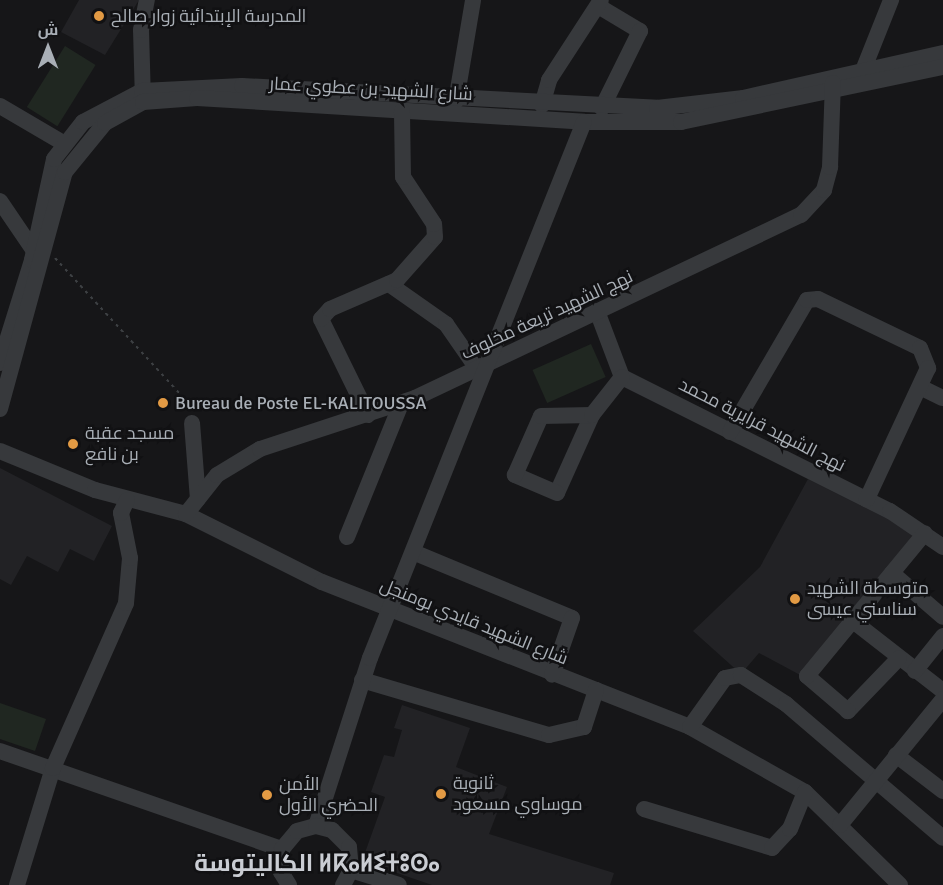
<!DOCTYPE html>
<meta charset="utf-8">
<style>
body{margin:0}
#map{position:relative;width:943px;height:885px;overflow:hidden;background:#161618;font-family:Signika,Cairo,"Noto Sans Tifinagh",sans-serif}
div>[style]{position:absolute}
.built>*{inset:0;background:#222225}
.green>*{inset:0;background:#202721;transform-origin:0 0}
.path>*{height:2px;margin-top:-1px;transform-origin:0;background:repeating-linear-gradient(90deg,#3d4043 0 3px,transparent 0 7.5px)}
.minor>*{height:16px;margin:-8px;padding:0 8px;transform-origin:8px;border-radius:8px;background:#37393c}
.dots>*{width:16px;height:16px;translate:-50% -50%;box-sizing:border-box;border:3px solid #111113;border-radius:50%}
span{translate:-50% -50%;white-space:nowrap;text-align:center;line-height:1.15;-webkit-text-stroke:5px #111113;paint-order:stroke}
.poi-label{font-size:18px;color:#a9afb6}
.left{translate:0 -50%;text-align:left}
.street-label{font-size:18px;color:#a9afb6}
.district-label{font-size:24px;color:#cacdd3;font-weight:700}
.north{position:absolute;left:18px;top:18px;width:60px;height:60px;-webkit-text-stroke:4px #111113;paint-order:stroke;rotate:0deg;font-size:16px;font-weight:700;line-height:24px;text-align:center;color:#a9afb6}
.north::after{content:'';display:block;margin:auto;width:21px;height:27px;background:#a9afb6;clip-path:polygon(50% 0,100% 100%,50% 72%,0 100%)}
</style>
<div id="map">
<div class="built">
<i style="clip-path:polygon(79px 0,139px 0,105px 55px,61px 32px)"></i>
<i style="clip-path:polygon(0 468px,112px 526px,94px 561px,70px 549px,58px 572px,27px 556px,11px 585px,0 579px)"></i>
<i style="clip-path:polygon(808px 479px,916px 533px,802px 676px,759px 653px,741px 674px,693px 631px,760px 567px)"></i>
<i style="clip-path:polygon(402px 705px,470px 728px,456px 767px,507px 787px,489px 834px,614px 873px,610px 885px,432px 885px,362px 861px,385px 797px,371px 792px,384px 755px,394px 757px,402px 730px,394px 728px)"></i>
</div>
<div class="green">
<i style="left:65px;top:46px;width:36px;height:72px;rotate:32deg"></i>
<i style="left:591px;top:344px;width:36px;height:64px;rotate:66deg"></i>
<i style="clip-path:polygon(0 703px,46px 719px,35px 751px,0 739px)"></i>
</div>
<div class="path">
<i style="left:55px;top:258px;width:207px;rotate:47.4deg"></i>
</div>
<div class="minor">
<i style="left:598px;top:6px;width:49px;rotate:30.8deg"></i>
<i style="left:640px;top:31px;width:86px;rotate:116.3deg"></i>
<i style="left:862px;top:73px;width:79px;rotate:-68.3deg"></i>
<i style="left:143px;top:101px;width:71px;rotate:-91.6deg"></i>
<i style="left:141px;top:30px;width:31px;rotate:-79deg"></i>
<i style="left:456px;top:101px;width:102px;rotate:-80.4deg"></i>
<i style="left:542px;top:105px;width:26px;rotate:-74deg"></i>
<i style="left:549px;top:80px;width:95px;rotate:-57deg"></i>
<i style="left:0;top:106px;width:73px;rotate:30.4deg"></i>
<i style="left:0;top:201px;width:60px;rotate:55.8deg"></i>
<i style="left:389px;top:284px;width:70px;rotate:35.1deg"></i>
<i style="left:446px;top:324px;width:56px;rotate:55.2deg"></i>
<i style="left:597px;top:311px;width:71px;rotate:69.3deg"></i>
<i style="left:622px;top:377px;width:300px;rotate:26.6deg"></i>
<i style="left:890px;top:511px;width:64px;rotate:34.2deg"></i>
<i style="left:0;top:363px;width:108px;rotate:-72.7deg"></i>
<i style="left:32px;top:260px;width:103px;rotate:-77.7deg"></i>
<i style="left:54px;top:159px;width:47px;rotate:-51.9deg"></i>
<i style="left:83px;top:122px;width:67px;rotate:-27.7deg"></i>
<i style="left:142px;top:91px;width:100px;rotate:-2.9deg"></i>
<i style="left:242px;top:86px;width:416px;rotate:3deg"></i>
<i style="left:657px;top:108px;width:87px;rotate:-6.6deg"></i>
<i style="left:743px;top:98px;width:205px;rotate:-12.7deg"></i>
<i style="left:920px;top:387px;width:25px;rotate:26deg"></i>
<i style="left:0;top:409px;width:246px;rotate:-74.7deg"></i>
<i style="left:65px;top:172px;width:63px;rotate:-50.8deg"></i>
<i style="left:105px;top:123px;width:43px;rotate:-28.9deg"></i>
<i style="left:143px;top:102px;width:54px;rotate:-4.2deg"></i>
<i style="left:197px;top:98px;width:388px;rotate:3.5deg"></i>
<i style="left:584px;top:122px;width:97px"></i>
<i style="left:681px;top:122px;width:268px;rotate:-11.9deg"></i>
<i style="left:368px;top:415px;width:107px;rotate:-116.1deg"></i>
<i style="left:321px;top:319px;width:13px;rotate:-48deg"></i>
<i style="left:330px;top:309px;width:73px;rotate:-23.4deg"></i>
<i style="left:397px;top:280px;width:57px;rotate:-48.5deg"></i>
<i style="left:435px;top:237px;width:13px;rotate:-94deg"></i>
<i style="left:434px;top:224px;width:56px;rotate:-123.4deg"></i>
<i style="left:403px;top:177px;width:66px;rotate:-90.9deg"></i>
<i style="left:592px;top:415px;width:85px;rotate:114.2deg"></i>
<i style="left:557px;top:493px;width:46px;rotate:-156.8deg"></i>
<i style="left:515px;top:475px;width:64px;rotate:-66.2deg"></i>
<i style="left:541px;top:416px;width:51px;rotate:-1.1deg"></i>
<i style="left:592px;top:415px;width:48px;rotate:-51.7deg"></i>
<i style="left:192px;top:423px;width:76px;rotate:85.5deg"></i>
<i style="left:730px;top:432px;width:153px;rotate:-59.7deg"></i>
<i style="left:807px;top:300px;width:11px;rotate:-5deg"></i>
<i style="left:818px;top:299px;width:113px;rotate:25.7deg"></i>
<i style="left:920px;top:348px;width:22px;rotate:68deg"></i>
<i style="left:928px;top:368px;width:145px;rotate:115deg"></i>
<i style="left:0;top:451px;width:103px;rotate:22.3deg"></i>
<i style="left:95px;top:490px;width:94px;rotate:14.8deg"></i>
<i style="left:186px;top:514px;width:152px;rotate:26.6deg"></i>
<i style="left:322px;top:582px;width:396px;rotate:21.5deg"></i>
<i style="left:690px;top:727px;width:132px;rotate:29.5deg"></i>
<i style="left:805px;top:792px;width:133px;rotate:44.4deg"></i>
<i style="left:186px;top:514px;width:50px;rotate:-51.5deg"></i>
<i style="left:217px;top:475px;width:50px;rotate:-31.2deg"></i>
<i style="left:260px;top:449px;width:163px;rotate:-18.2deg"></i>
<i style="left:415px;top:398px;width:427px;rotate:-25.4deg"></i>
<i style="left:801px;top:215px;width:34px;rotate:-47deg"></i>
<i style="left:824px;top:190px;width:24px;rotate:-75deg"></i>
<i style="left:830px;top:167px;width:84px;rotate:-88deg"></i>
<i style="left:347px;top:537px;width:144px;rotate:-67.9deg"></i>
<i style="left:413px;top:552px;width:172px;rotate:22.5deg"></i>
<i style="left:572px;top:618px;width:60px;rotate:109.3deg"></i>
<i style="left:892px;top:573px;width:67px;rotate:40.8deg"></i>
<i style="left:853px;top:621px;width:114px;rotate:37.9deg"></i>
<i style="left:899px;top:658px;width:74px;rotate:133.9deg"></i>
<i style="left:848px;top:711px;width:54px;rotate:-139.5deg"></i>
<i style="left:807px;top:676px;width:185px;rotate:-50.5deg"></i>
<i style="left:915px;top:671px;width:45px;rotate:-51.3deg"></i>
<i style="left:362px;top:680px;width:195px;rotate:16.4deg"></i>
<i style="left:549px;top:735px;width:36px;rotate:-13deg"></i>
<i style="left:584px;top:727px;width:39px;rotate:-72deg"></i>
<i style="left:690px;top:727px;width:60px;rotate:-54.5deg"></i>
<i style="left:725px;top:678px;width:16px;rotate:-11deg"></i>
<i style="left:741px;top:675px;width:54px;rotate:32.8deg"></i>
<i style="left:786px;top:704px;width:206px;rotate:40.5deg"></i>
<i style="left:0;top:751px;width:299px;rotate:19.2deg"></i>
<i style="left:896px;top:755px;width:59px;rotate:37.5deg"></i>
<i style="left:644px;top:809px;width:134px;rotate:16.9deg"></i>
<i style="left:772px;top:848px;width:26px;rotate:-47deg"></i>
<i style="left:790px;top:829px;width:40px;rotate:-68deg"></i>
<i style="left:840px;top:825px;width:163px;rotate:-50.7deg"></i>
<i style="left:316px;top:826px;width:176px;rotate:-72.2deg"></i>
<i style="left:370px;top:658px;width:577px;rotate:-68.24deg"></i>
<i style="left:351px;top:870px;width:50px;rotate:17.4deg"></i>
<i style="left:17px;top:885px;width:122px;rotate:-72.9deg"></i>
<i style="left:53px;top:768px;width:180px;rotate:-66.1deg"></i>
<i style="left:126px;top:603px;width:45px;rotate:-84.9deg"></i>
<i style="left:130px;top:558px;width:46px;rotate:-101.3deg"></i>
<i style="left:121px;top:513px;width:14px;rotate:-65deg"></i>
<i style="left:289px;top:885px;width:15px;rotate:-122deg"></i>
<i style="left:281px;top:872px;width:23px;rotate:-88deg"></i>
<i style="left:282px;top:849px;width:23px;rotate:-50deg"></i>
<i style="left:297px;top:831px;width:20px;rotate:-15deg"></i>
<i style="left:316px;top:826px;width:16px;rotate:14deg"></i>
<i style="left:332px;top:830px;width:24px;rotate:45deg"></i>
<i style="left:349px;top:847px;width:23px;rotate:85deg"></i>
<i style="left:351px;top:870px;width:17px;rotate:118deg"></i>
</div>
<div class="dots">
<i style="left:99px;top:16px;background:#e29a44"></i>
<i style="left:163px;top:403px;background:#e29a44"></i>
<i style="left:73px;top:444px;background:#e29a44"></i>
<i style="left:795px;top:599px;background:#e29a44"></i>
<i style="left:441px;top:794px;background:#e29a44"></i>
<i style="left:267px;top:795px;background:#e29a44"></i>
</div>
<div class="poi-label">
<span class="left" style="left:111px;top:16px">المدرسة الإبتدائية زوار صالح</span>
<span class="left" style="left:175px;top:403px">Bureau de Poste EL-KALITOUSSA</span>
<span class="left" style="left:85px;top:444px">مسجد عقبة<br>بن نافع</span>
<span class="left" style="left:807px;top:599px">متوسطة الشهيد<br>سناسني عيسى</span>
<span class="left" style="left:453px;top:794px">ثانوية<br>موساوي مسعود</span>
<span class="left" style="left:279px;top:795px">الأمن<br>الحضري الأول</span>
</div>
<div class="street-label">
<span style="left:371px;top:89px;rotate:3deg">شارع الشهيد بن عطوي عمار</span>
<span style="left:547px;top:315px;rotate:-25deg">نهج الشهيد تريعة مخلوف</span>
<span style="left:762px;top:425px;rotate:27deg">نهج الشهيد قرايرية محمد</span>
<span style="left:474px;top:622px;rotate:22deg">شارع الشهيد قايدي بومنجل</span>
</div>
<div class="district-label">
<span style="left:317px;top:864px">الكاليتوسة ⵍⴽⴰⵍⵉⵜⵓⵙⴰ</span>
</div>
<div class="north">ش</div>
</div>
